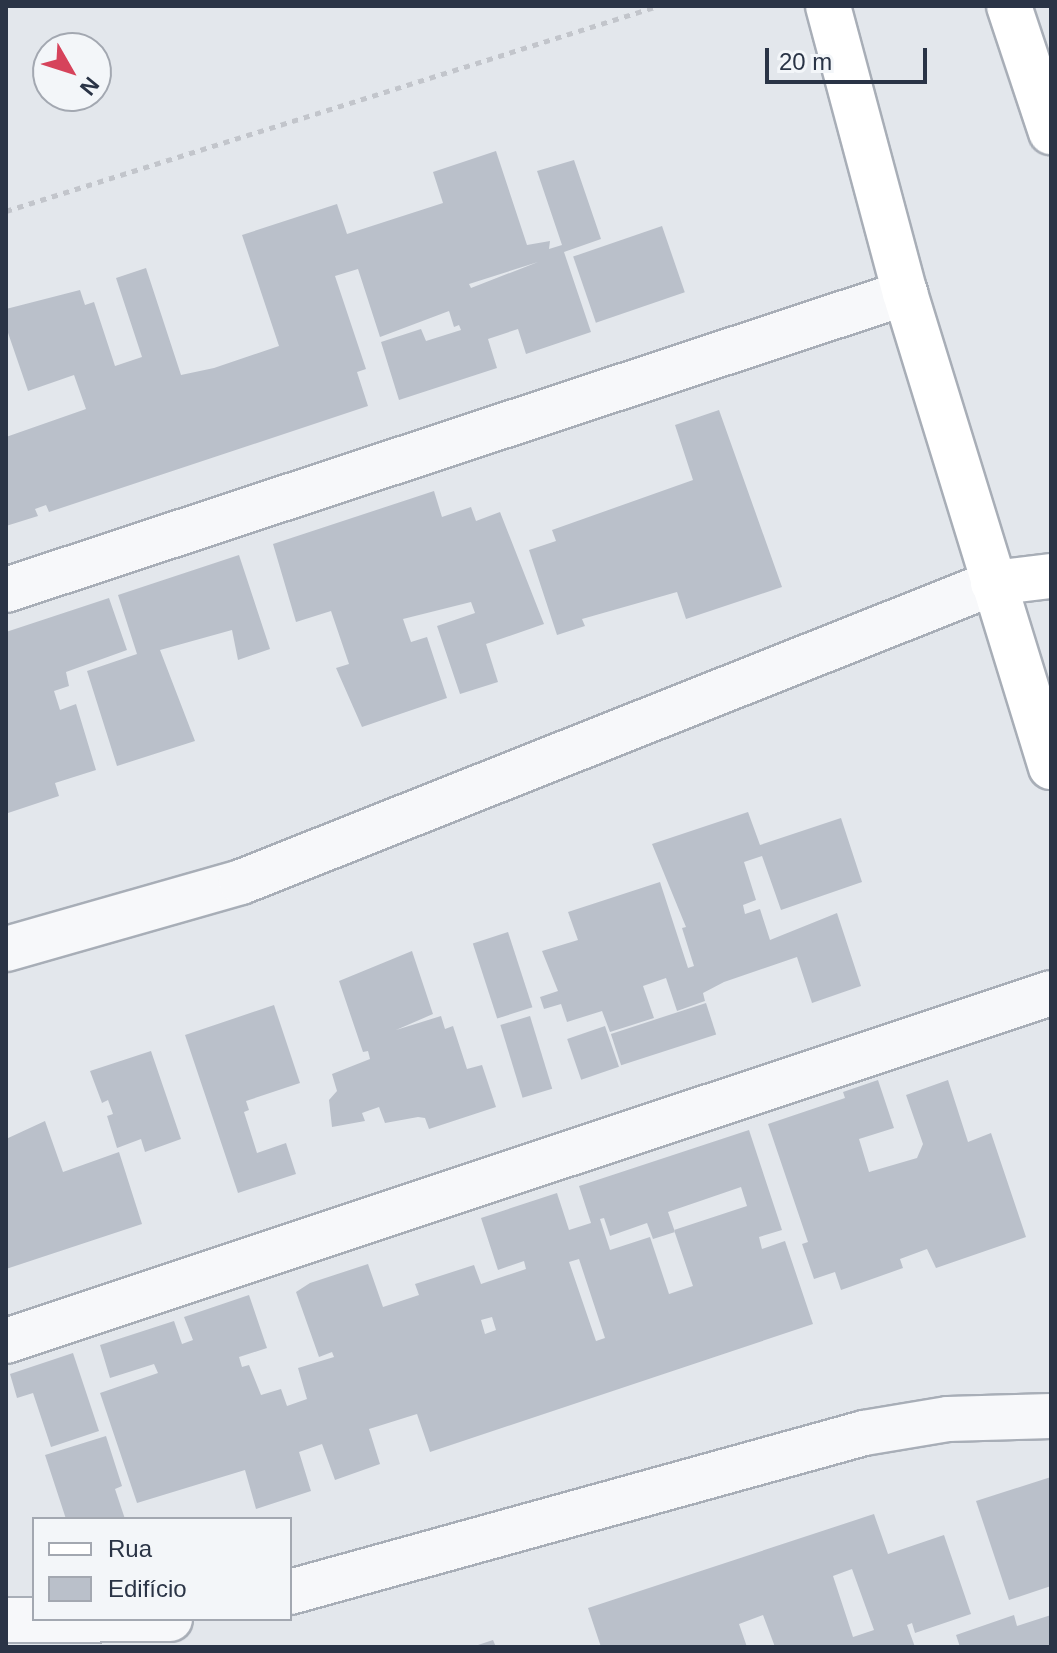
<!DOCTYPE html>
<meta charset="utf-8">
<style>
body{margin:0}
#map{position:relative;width:1057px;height:1653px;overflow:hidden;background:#e3e7ec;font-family:Arial,sans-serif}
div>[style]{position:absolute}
.building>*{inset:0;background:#bac0ca;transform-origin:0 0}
.path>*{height:5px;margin-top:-2.5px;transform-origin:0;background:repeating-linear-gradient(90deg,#c2c5cb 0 6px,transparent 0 12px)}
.roads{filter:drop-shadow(2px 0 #a8aeb7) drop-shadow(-2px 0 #a8aeb7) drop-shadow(0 2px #a8aeb7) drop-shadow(0 -2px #a8aeb7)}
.minor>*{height:44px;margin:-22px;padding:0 22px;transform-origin:22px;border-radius:22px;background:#f7f8fa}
.secondary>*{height:44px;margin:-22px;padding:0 22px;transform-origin:22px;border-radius:22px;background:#fff}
span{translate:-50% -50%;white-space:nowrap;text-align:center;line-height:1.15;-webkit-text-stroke:8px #f3f6f9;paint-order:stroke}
.frame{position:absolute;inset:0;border:8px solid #2a3446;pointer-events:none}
.legend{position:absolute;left:32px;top:1517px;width:260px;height:104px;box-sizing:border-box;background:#f3f6f9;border:2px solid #a3a8b1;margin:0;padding:10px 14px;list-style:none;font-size:24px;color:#2a3446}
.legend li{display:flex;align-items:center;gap:16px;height:40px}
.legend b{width:40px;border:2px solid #a3a8b1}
.north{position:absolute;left:32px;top:32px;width:80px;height:80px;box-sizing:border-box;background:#f3f6f9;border:2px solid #a3a8b1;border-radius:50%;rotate:129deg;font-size:22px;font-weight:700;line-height:32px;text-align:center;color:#2a3446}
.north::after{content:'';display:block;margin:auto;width:28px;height:36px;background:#d6435b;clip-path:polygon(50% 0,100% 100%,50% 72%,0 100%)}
.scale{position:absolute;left:765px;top:48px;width:162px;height:36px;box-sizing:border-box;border:4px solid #2a3446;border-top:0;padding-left:10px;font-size:24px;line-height:28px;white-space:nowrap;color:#2a3446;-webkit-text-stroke:6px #f3f6f9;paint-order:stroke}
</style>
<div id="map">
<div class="building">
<i style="clip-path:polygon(evenodd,496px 151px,527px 245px,550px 241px,549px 249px,562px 245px,537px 171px,574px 160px,601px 239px,564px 252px,591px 332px,526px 354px,518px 329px,488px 339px,497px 368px,399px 400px,381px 342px,421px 329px,426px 341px,461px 330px,459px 325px,454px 327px,449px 311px,380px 337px,358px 269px,335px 276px,366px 369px,357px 372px,368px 406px,49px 512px,46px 505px,35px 509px,38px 516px,6px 526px,6px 437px,86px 409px,74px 375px,28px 391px,6px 327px,6px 309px,80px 290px,85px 305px,94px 302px,115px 366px,142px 357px,116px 278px,146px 268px,181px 375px,214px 368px,279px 346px,242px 235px,337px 204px,347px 234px,443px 203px,433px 172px,496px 151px,538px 262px,471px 288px,469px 284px,538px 262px)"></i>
<i style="left:662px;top:226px;width:70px;height:94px;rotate:71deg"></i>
<i style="clip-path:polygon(719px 410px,782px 587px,686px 619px,677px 592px,582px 619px,585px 626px,557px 635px,529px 550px,556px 541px,552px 530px,693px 480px,675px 425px)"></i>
<i style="clip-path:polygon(434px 491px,442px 517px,471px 507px,476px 521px,500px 512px,544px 624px,486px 644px,498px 682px,460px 694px,437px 626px,475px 613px,471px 602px,403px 619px,411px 642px,427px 637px,447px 698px,362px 727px,336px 668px,349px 664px,331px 611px,296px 622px,273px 544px)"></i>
<i style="clip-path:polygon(239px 555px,270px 649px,238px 660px,232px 630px,160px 650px,195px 741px,117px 766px,87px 671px,137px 654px,118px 595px)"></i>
<i style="clip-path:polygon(109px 598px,127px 650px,66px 672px,69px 686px,54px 691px,60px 710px,76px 704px,96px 770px,55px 783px,59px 796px,8px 813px,6px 632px)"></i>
<i style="clip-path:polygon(748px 812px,760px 845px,841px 818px,862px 882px,781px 910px,762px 856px,744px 862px,756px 900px,743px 905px,745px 914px,760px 909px,770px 940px,837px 913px,861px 986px,812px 1003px,797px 957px,724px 982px,703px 993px,705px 1001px,677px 1011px,666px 978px,643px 986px,654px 1018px,610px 1032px,602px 1011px,567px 1022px,561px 1004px,544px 1009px,540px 997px,558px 991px,542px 951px,578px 940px,568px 912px,660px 882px,688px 968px,694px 966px,682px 928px,686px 927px,652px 844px)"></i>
<i style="left:508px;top:932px;width:79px;height:37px;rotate:72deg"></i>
<i style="clip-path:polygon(412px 951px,433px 1014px,396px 1030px,441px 1016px,445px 1029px,453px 1026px,467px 1069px,482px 1065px,496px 1107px,429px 1129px,425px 1118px,418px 1117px,385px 1123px,379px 1107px,362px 1113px,365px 1121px,332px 1127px,329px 1100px,337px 1091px,332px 1074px,370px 1059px,368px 1051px,363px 1052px,339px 981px)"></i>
<i style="left:706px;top:1003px;width:33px;height:100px;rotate:72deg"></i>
<i style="clip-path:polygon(274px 1005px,300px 1083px,246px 1101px,249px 1110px,244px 1112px,257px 1153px,286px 1143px,296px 1174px,238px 1193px,185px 1035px)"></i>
<i style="left:530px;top:1016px;width:76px;height:31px;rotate:73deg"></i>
<i style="left:605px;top:1026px;width:43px;height:40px;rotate:71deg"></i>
<i style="clip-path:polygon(151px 1051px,181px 1139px,145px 1152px,141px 1139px,117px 1148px,107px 1116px,113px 1114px,108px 1100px,102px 1103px,90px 1071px)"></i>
<i style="clip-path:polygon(878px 1080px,894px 1128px,859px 1139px,869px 1172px,917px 1158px,923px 1144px,906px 1095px,948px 1080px,968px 1142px,991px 1133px,1026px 1237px,936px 1268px,927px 1249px,900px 1259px,903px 1268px,841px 1290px,835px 1272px,814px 1279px,802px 1244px,808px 1242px,768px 1124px,845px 1098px,843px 1092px)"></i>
<i style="clip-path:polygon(45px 1121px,63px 1172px,119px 1152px,142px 1224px,6px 1269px,6px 1139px)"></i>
<i style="clip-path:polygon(evenodd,749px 1130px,782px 1230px,759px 1237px,762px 1249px,785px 1241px,813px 1324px,430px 1452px,417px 1414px,369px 1429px,380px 1464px,335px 1480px,322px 1444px,299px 1452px,311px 1491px,256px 1509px,245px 1470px,137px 1503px,100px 1393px,158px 1373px,154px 1364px,110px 1378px,100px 1345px,174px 1321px,182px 1344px,193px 1340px,184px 1317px,249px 1295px,267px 1348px,239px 1357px,242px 1367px,249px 1365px,261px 1395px,281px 1389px,287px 1406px,307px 1399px,298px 1368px,334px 1357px,332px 1352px,319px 1357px,296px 1292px,310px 1283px,368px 1264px,383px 1307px,419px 1295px,415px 1284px,474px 1265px,481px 1284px,526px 1269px,524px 1261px,498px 1270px,481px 1218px,557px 1193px,569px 1230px,591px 1223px,579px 1186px,749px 1130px,741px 1187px,747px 1206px,674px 1230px,693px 1286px,669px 1294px,650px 1237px,610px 1250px,600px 1219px,604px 1218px,610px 1236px,647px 1223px,653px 1239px,675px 1232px,668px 1212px,741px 1187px,749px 1130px,579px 1259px,605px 1338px,596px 1341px,569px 1262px,579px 1259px,749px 1130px,492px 1317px,496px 1330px,485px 1334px,481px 1320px,492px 1317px)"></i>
<i style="clip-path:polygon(73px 1353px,99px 1431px,51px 1447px,33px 1393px,17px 1398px,10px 1374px)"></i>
<i style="clip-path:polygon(106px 1436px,122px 1486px,115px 1489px,125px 1519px,66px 1519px,45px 1455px)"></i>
<i style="clip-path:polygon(1051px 1477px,1051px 1586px,1009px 1600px,976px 1501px)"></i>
<i style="clip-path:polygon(evenodd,874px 1514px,888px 1554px,944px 1535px,971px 1614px,915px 1633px,912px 1623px,907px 1625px,915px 1647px,775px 1647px,763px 1615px,739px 1624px,747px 1647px,601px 1647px,588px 1608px,874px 1514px,852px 1569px,874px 1630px,853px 1637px,833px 1576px,852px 1569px)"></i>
<i style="clip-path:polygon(1014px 1615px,1017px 1626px,1051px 1615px,1051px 1647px,960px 1647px,956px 1635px)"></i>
<i style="clip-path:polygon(493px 1640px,496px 1647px,475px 1647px,475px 1646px)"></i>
</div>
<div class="path">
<i style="left:6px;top:211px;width:683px;rotate:-17.45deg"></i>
</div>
<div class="roads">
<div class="minor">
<i style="left:6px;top:590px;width:947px;rotate:-18.28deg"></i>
<i style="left:6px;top:949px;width:244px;rotate:-15.9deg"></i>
<i style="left:241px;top:882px;width:809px;rotate:-21.68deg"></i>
<i style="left:6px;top:1341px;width:1101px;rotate:-18.42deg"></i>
<i style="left:290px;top:1592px;width:596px;rotate:-15.48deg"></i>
<i style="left:864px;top:1433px;width:85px;rotate:-9.5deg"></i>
<i style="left:948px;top:1419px;width:103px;rotate:-1.7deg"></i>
<i style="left:6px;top:1620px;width:164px;rotate:-0.3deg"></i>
</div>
<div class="secondary">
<i style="left:828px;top:6px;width:297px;rotate:75deg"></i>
<i style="left:905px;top:293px;width:496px;rotate:72.9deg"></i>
<i style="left:1009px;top:6px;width:133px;rotate:71.6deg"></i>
<i style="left:993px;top:583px;width:58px;rotate:-6.9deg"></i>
</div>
</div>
<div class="frame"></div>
<ul class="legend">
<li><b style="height:10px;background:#fff"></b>Rua</li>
<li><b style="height:22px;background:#bac0ca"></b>Edifício</li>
</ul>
<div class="north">N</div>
<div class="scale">20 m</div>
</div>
